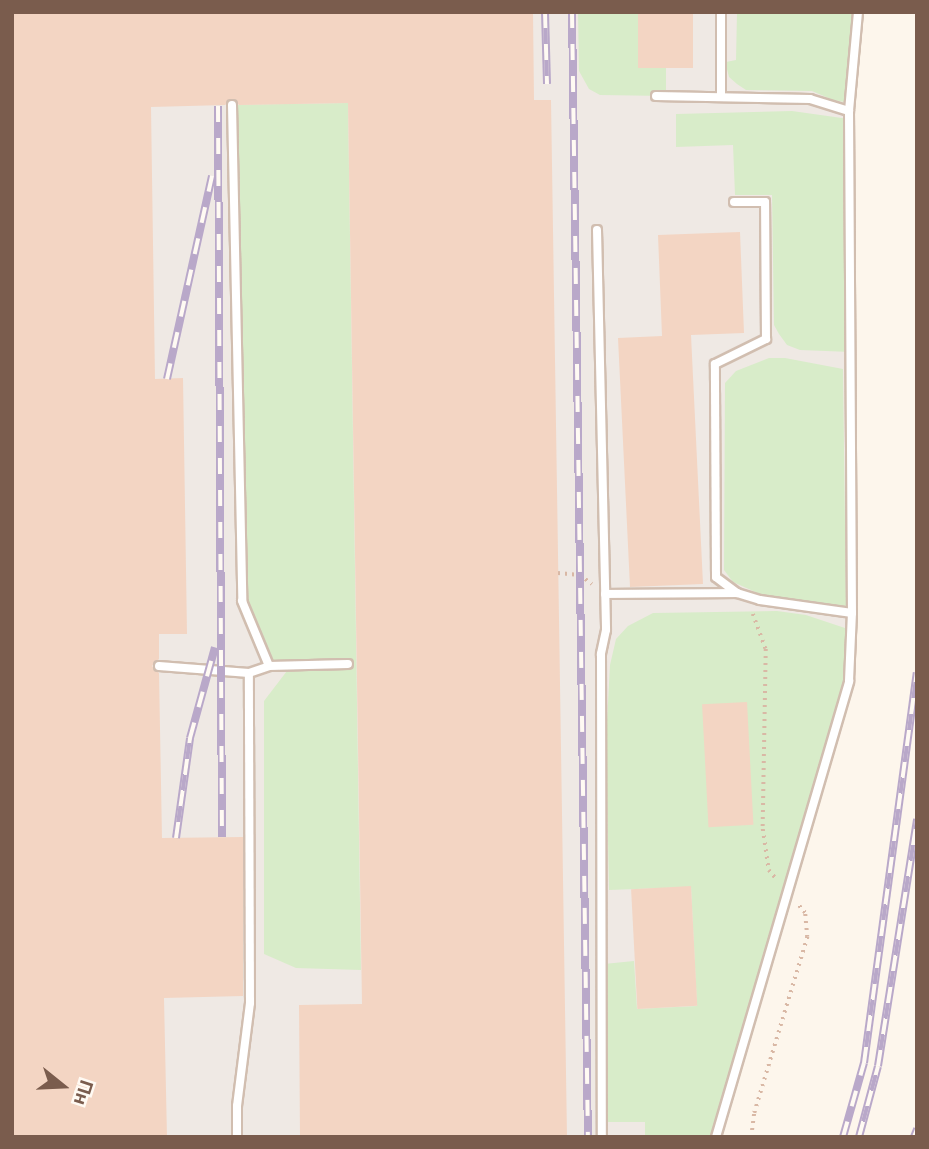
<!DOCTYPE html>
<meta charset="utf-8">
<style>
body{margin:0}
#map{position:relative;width:929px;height:1149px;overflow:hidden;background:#fdf6ec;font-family:Helvetica,sans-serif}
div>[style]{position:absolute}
.industrial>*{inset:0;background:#efe9e4}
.green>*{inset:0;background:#d8ecc9}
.building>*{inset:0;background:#f3d5c3;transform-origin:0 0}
.path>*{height:3.5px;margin-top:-1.75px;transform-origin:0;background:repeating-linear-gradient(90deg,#d9b8a5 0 2px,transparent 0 7px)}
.roads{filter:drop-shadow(2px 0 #d1beb0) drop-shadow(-2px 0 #d1beb0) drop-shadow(0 2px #d1beb0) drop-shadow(0 -2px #d1beb0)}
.lane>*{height:8px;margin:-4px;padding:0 4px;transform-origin:4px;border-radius:4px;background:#fff}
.rail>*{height:8px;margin-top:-4px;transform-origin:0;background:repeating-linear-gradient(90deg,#fffaf3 0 16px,#b9a8c9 0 32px);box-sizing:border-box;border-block:2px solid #b9a8c9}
span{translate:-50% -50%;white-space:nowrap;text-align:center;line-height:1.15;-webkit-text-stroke:5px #fffaf3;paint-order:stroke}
.frame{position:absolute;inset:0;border:14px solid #7a5c4d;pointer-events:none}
.north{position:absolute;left:28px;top:1051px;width:70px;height:70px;-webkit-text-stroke:5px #fffaf3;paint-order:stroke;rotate:108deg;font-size:19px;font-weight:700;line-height:28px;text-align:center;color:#7a5c4d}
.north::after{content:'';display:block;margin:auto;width:24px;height:32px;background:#7a5c4d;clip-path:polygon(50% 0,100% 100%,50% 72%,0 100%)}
</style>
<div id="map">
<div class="industrial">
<i style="clip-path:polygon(12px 12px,858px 12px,849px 134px,852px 613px,716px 1137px,12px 1137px)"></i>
</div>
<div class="green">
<i style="clip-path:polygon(578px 12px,638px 12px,641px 68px,666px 67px,666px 96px,600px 95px,589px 89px,579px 71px)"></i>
<i style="clip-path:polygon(737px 12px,861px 12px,850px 103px,833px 100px,812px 91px,746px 90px,737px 84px,729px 77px,726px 65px,726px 62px,736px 60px)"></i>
<i style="clip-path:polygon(348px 103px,361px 970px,296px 968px,264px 954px,264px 701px,290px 667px,269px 666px,242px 601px,232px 105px)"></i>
<i style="clip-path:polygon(792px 111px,849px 119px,851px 352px,800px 350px,787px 345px,779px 334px,774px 325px,772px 195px,735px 195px,733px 145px,676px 147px,676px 114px)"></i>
<i style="clip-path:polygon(769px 358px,785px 358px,843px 369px,846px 606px,762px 595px,733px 582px,724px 570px,725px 383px,736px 371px)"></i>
<i style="clip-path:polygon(777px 611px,806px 615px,851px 630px,849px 681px,716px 1137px,645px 1137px,645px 1122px,605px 1122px,604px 964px,634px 961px,637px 1009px,697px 1006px,691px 887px,609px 890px,606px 740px,610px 665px,616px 639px,628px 626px,653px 613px)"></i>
</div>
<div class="building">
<i style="clip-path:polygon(12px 12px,533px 12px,534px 100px,551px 100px,567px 1137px,300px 1137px,299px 1005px,362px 1004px,348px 103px,239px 105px,233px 99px,225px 105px,151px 107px,155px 379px,183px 378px,187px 634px,159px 634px,159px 659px,152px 666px,159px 673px,162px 838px,243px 837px,243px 996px,164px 998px,167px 1137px,12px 1137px)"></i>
<i style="left:638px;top:12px;width:55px;height:56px"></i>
<i style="clip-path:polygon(740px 232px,744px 333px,691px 335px,703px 584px,630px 587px,618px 338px,662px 336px,658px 235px)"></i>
<i style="left:747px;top:702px;width:123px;height:45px;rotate:87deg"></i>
<i style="left:691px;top:886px;width:120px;height:60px;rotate:87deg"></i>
</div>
<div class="path">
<i style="left:558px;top:573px;width:22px;rotate:5deg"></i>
<i style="left:580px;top:575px;width:15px;rotate:37deg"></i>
<i style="left:753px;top:614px;width:37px;rotate:70deg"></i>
<i style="left:766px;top:649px;width:180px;rotate:91deg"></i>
<i style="left:763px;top:829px;width:41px;rotate:81.7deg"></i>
<i style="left:769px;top:870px;width:13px;rotate:51deg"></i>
<i style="left:751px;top:1137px;width:24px;rotate:-83deg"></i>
<i style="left:754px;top:1113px;width:184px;rotate:-73.2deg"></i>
<i style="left:807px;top:937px;width:24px;rotate:-95deg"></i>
<i style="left:805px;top:913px;width:11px;rotate:-131deg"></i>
</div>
<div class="roads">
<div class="lane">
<i style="left:656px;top:96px;width:154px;rotate:1.1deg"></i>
<i style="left:810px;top:99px;width:41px;rotate:17.1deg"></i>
<i style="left:849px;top:111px;width:502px;rotate:89.66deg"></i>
<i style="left:721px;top:97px;width:85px;rotate:-90deg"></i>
<i style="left:232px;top:105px;width:496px;rotate:88.8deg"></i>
<i style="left:242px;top:601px;width:70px;rotate:67.4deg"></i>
<i style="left:269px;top:666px;width:79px;rotate:-1.5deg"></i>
<i style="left:849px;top:111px;width:99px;rotate:-84.8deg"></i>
<i style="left:597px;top:230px;width:400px;rotate:88.7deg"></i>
<i style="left:606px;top:630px;width:25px;rotate:102deg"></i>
<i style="left:601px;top:654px;width:483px;rotate:89.9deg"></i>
<i style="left:605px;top:594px;width:132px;rotate:-0.4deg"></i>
<i style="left:159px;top:666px;width:90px;rotate:4.4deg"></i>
<i style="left:249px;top:673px;width:21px;rotate:-19deg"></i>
<i style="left:237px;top:1137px;width:31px;rotate:-90deg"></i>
<i style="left:237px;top:1106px;width:104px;rotate:-82.8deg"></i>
<i style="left:250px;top:1003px;width:330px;rotate:-90.2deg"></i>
<i style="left:716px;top:1137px;width:475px;rotate:-73.7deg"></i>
<i style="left:849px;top:681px;width:68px;rotate:-87.5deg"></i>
<i style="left:852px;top:613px;width:93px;rotate:-172deg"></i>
<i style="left:760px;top:600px;width:24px;rotate:-163deg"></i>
<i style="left:737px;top:593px;width:26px;rotate:-143deg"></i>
<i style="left:716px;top:577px;width:213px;rotate:-90.3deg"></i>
<i style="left:715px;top:364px;width:57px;rotate:-26.1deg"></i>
<i style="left:766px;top:339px;width:137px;rotate:-90.4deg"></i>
<i style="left:765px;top:202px;width:31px;rotate:180deg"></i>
</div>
</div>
<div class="rail">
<i style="left:545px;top:12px;width:72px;rotate:88.4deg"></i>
<i style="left:572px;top:12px;width:1125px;rotate:89.19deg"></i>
<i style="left:218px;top:106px;width:731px;rotate:89.69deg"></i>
<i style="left:167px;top:379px;width:208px;rotate:-77.5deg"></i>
<i style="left:176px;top:838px;width:101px;rotate:-82deg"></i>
<i style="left:190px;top:738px;width:94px;rotate:-74.6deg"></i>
<i style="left:843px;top:1137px;width:77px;rotate:-74.2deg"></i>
<i style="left:864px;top:1063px;width:394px;rotate:-82.3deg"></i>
<i style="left:859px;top:1137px;width:73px;rotate:-75deg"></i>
<i style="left:878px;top:1066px;width:250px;rotate:-81deg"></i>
<i style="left:914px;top:1137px;width:9px;rotate:-69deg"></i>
</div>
<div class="frame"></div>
<div class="north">Пн</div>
</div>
